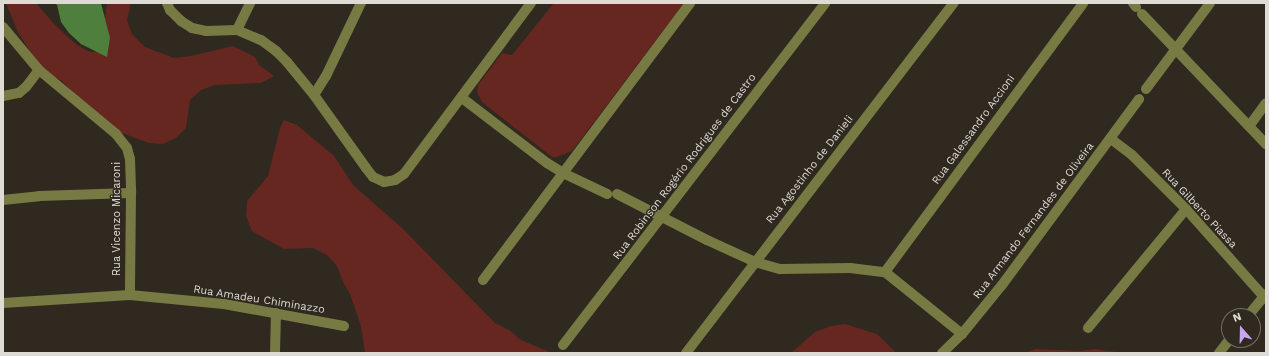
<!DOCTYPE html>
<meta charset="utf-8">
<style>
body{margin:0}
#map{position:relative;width:1269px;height:356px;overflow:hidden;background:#2f291f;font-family:"Work Sans",sans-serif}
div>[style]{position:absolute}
.green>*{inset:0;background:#662721}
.water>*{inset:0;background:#4e7f3c}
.minor>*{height:10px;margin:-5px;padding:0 5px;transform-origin:5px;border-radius:5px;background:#787a43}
span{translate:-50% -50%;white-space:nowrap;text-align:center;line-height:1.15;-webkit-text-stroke:3px #2f291f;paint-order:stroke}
.street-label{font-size:11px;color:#dedbd4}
.frame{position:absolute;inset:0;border:4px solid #dedbd4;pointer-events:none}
.north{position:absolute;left:1221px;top:308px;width:40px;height:40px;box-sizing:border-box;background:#2f291f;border:1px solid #757067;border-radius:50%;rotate:340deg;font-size:11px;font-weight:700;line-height:16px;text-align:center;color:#dedbd4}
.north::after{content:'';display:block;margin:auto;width:14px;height:18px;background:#c8a6ef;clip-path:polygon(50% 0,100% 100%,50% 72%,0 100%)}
</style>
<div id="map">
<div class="green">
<i style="clip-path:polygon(6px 3px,36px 3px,55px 25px,77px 45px,90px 52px,105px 51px,104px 26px,107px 3px,131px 3px,127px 20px,132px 34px,145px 47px,174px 58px,191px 56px,233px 46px,255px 57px,259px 65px,274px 76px,261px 83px,215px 85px,201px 90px,190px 100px,186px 128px,176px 138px,163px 144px,149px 143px,119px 132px,86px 105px,62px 81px,48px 73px,36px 61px,18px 32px)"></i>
<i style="clip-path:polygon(554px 3px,684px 3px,572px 151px,557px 157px,552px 157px,482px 102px,477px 92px,478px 85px,502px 53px,512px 55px)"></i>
<i style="clip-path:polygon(284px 120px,297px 125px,334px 156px,353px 185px,403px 229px,495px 323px,509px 330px,521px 340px,552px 353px,365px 353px,361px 326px,350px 294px,343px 282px,337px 266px,327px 255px,313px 248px,284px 249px,252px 231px,246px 216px,247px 201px,268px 176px,280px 128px)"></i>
<i style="clip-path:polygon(845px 324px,877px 334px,896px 353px,791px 353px,815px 332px,831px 326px)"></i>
<i style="clip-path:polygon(1035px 349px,1080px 351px,1094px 349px,1124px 353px,1024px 353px)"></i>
</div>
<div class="water">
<i style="clip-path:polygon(54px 3px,101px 3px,110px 38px,107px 57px,81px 44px,69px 33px,61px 22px,57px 5px)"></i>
</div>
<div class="minor">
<i style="left:167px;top:3px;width:8px;rotate:67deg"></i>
<i style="left:170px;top:10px;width:16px;rotate:45deg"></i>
<i style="left:181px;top:21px;width:13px;rotate:32deg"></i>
<i style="left:192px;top:28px;width:14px;rotate:12deg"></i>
<i style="left:206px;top:31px;width:31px;rotate:-2deg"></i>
<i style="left:237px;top:30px;width:26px;rotate:23deg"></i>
<i style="left:261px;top:40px;width:19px;rotate:36deg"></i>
<i style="left:276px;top:51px;width:16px;rotate:45deg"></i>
<i style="left:287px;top:62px;width:43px;rotate:50.7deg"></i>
<i style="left:314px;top:95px;width:90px;rotate:54.5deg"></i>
<i style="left:366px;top:168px;width:11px;rotate:52deg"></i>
<i style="left:373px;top:177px;width:12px;rotate:24deg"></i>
<i style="left:384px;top:182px;width:11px;rotate:-10deg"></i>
<i style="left:395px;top:180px;width:11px;rotate:-34deg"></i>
<i style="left:404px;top:174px;width:213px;rotate:-53.4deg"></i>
<i style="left:1133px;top:3px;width:5px;rotate:53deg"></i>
<i style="left:1142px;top:14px;width:180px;rotate:46.4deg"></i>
<i style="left:3px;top:27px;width:56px;rotate:50.1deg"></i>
<i style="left:39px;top:70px;width:100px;rotate:39.7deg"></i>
<i style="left:116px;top:134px;width:18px;rotate:52deg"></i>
<i style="left:127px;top:148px;width:11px;rotate:75deg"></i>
<i style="left:130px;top:159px;width:34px;rotate:88deg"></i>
<i style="left:131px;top:193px;width:102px;rotate:90.6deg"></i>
<i style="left:237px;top:30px;width:30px;rotate:-64deg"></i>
<i style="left:1146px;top:89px;width:107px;rotate:-53.3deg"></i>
<i style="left:314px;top:95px;width:22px;rotate:-58deg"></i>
<i style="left:326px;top:76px;width:81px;rotate:-64.4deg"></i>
<i style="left:3px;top:96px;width:16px;rotate:-11deg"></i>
<i style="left:19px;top:93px;width:9px;rotate:-41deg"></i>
<i style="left:26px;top:87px;width:21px;rotate:-53deg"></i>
<i style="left:462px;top:98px;width:107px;rotate:37.4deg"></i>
<i style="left:547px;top:163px;width:19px;rotate:32deg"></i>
<i style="left:563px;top:173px;width:49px;rotate:25.5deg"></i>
<i style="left:1250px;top:125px;width:27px;rotate:-54deg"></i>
<i style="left:1111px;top:139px;width:26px;rotate:37deg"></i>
<i style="left:1132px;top:155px;width:76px;rotate:45deg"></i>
<i style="left:1186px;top:209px;width:120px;rotate:48.4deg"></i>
<i style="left:617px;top:194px;width:101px;rotate:27.1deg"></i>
<i style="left:707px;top:240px;width:53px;rotate:24.6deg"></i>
<i style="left:755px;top:262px;width:26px;rotate:16deg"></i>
<i style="left:780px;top:269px;width:70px;rotate:-0.8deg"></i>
<i style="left:850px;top:268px;width:35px;rotate:7deg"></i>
<i style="left:885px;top:272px;width:99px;rotate:38.8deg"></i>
<i style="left:3px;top:200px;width:36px;rotate:-6deg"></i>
<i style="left:39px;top:196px;width:92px;rotate:-1.9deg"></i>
<i style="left:885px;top:272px;width:334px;rotate:-53.6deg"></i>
<i style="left:483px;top:280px;width:346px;rotate:-53.2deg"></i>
<i style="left:3px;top:303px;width:127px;rotate:-3.6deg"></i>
<i style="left:130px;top:295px;width:94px;rotate:5.5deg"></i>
<i style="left:224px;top:304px;width:122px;rotate:10.4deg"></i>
<i style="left:1248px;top:316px;width:28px;rotate:-51deg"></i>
<i style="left:1088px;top:328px;width:154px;rotate:-50.5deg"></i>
<i style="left:563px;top:345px;width:431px;rotate:-52.5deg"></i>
<i style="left:275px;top:353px;width:40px;rotate:-88.6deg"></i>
<i style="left:686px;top:353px;width:441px;rotate:-52.6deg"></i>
<i style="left:942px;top:353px;width:28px;rotate:-44deg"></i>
<i style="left:962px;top:334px;width:63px;rotate:-50.8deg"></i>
<i style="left:1002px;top:285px;width:231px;rotate:-53.6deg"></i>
<i style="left:1219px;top:353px;width:16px;rotate:-52deg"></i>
</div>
<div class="street-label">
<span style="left:974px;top:130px;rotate:-54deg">Rua Galessandro Accioni</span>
<span style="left:685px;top:167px;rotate:-53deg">Rua Robinson Rogério Rodrigues de Castro</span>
<span style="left:810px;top:170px;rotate:-52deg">Rua Agostinho de Danieli</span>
<span style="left:1199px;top:209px;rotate:47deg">Rua Gilberto Piassa</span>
<span style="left:117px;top:219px;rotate:-90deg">Rua Vicenzo Micaroni</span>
<span style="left:1034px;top:221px;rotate:-53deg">Rua Armando Fernandes de Oliveira</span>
<span style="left:259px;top:300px;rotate:9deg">Rua Amadeu Chiminazzo</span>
</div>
<div class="frame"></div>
<div class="north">N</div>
</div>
